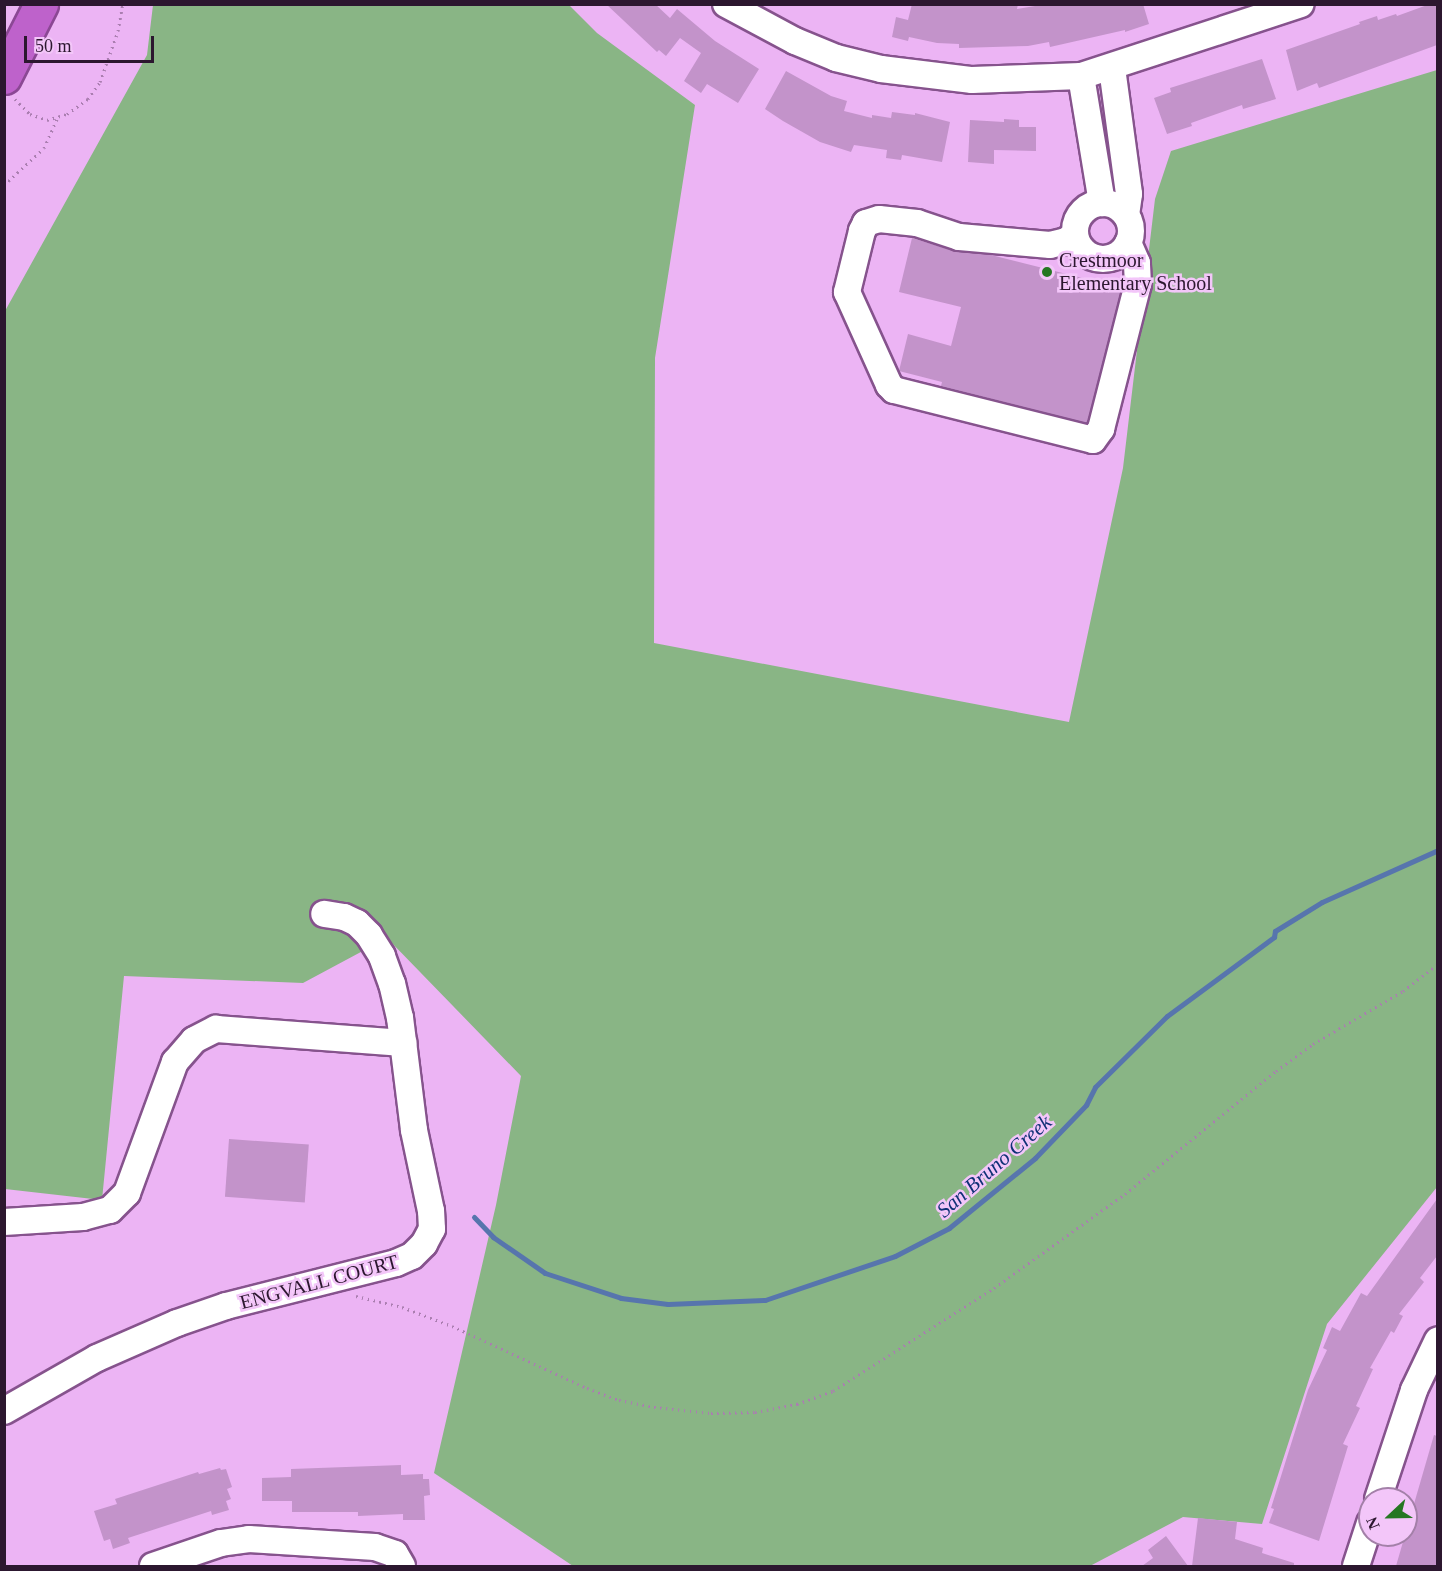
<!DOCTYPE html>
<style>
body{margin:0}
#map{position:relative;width:1442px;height:1571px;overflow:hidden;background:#ecb4f4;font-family:Georgia,serif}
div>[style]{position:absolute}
.green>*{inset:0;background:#89b585}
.stream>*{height:5px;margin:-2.5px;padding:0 2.5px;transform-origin:2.5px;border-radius:2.5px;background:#5775ad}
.building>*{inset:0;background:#c393ca;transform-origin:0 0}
.path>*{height:3px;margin-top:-1.5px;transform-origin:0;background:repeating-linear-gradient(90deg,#aa7eb0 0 1.5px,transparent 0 6px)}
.roads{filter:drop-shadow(2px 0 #86538d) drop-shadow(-2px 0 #86538d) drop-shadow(0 2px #86538d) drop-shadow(0 -2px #86538d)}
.minor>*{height:26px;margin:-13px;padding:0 13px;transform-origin:13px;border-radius:13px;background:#fff}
.minor>.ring{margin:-13px;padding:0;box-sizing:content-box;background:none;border:26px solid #fff;border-radius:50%}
.bridges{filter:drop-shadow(2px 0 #8b4894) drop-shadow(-2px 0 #8b4894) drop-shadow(0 2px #8b4894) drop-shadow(0 -2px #8b4894)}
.highway-bridge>*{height:33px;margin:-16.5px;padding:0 16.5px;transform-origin:16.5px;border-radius:16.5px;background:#be62cb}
.dots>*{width:16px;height:16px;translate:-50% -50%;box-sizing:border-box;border:3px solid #f3c6f9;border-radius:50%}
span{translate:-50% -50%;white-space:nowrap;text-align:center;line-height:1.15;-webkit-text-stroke:5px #f3c6f9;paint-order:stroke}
.poi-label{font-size:20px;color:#2c172f}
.left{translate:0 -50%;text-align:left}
.street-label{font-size:20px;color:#2c172f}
.water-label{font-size:21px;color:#103176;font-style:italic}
.frame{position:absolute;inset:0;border:6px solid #2c172f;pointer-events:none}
.north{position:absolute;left:1358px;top:1487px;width:60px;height:60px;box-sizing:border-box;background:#f3c6f9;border:2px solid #a380a8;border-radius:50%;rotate:248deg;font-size:16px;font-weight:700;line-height:24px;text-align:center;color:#2c172f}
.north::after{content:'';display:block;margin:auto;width:21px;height:27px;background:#257722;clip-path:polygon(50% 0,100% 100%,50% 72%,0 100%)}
.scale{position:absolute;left:24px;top:36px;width:130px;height:27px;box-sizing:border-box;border:3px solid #2c172f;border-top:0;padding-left:8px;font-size:18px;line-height:21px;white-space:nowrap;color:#2c172f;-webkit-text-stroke:4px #f3c6f9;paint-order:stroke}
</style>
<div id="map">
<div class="green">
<i style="clip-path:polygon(153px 5px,569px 5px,597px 33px,695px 105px,655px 358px,654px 643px,1069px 722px,1123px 468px,1155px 199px,1171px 151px,1437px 70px,1437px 1187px,1327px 1324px,1262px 1524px,1183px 1517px,1090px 1566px,573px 1566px,434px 1473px,496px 1205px,521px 1076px,387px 938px,303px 983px,124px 976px,102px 1200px,5px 1189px,5px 311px,147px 55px)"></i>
</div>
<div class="stream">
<i style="left:474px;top:1217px;width:28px;rotate:46deg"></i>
<i style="left:493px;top:1237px;width:63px;rotate:34.7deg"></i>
<i style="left:545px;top:1273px;width:80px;rotate:18.2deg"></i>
<i style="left:621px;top:1298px;width:47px;rotate:7.3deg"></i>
<i style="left:668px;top:1304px;width:97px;rotate:-2.4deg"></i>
<i style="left:765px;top:1300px;width:137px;rotate:-18.7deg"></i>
<i style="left:895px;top:1256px;width:61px;rotate:-27.4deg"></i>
<i style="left:949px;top:1228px;width:111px;rotate:-39.1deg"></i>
<i style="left:1035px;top:1158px;width:74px;rotate:-46.1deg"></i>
<i style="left:1086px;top:1105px;width:20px;rotate:-63deg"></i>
<i style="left:1095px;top:1087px;width:101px;rotate:-44.6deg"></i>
<i style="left:1167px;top:1016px;width:133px;rotate:-36.4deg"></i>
<i style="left:1274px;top:937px;width:6px;rotate:-81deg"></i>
<i style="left:1275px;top:931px;width:55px;rotate:-31.7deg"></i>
<i style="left:1322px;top:902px;width:127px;rotate:-24.1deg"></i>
</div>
<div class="building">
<i style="clip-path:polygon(606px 4px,655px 4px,670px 18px,677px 9px,715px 41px,759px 69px,738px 103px,707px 84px,701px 93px,684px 81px,701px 53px,680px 38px,666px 56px,659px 50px,657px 52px)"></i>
<i style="clip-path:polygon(912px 4px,1018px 4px,1017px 9px,1041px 5px,1143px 4px,1149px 24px,1125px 32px,1125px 30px,1050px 47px,1049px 42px,1028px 46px,959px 48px,959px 44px,937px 43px,909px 37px,908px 41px,892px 37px,896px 17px,908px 20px)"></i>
<i style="clip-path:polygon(1430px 4px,1437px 4px,1437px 45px,1319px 88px,1317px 83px,1297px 91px,1286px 50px,1360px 24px,1359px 22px,1377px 16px,1378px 20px,1396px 14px,1397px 16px)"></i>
<i style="clip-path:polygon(1262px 59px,1276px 99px,1243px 109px,1242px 105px,1191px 123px,1192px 126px,1167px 134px,1154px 98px,1171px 92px,1170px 88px)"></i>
<i style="clip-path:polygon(786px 71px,831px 96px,847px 101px,844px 111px,872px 118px,872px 115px,891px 118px,892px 112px,915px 115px,915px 113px,950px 122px,942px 162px,902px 155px,901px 160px,886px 158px,887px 150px,854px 145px,851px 152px,820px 142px,783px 121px,765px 109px)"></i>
<i style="clip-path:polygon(1004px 119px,1019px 120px,1019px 127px,1036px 127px,1036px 151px,994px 150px,994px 164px,968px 162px,970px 120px,1004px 122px)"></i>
<i style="clip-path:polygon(912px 238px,954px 251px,991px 255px,1122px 288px,1087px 423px,941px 386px,942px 382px,899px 371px,908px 334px,951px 346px,961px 307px,899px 292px)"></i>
<i style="left:229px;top:1139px;width:80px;height:58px;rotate:4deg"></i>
<i style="clip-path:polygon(1437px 1199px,1437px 1256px,1420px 1278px,1424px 1282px,1399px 1314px,1403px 1316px,1394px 1333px,1391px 1331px,1370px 1368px,1373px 1369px,1356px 1406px,1360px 1408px,1343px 1444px,1348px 1446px,1319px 1541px,1269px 1523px,1274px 1509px,1271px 1508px,1308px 1390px,1327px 1350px,1323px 1348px,1332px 1327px,1340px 1331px,1361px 1293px,1367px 1296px)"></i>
<i style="clip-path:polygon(1434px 1435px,1437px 1436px,1437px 1566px,1396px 1566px)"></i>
<i style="clip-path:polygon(401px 1465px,401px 1475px,423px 1474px,423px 1479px,429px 1479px,430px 1495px,424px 1496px,425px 1520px,403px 1520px,403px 1514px,358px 1516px,358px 1512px,292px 1512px,292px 1501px,262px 1501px,262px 1478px,291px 1477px,291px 1469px)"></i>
<i style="clip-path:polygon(220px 1468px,221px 1470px,226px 1469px,232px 1487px,227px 1489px,231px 1499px,226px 1501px,229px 1510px,212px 1515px,211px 1511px,128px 1538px,130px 1543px,113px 1549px,110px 1539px,104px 1541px,94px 1511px,117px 1504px,115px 1499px,198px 1472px,199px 1474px)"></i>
<i style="clip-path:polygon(1198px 1518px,1237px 1522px,1235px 1539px,1263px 1548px,1262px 1553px,1294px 1563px,1294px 1566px,1192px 1566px)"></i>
<i style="clip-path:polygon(1166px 1536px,1188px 1566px,1142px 1566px,1153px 1558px,1148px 1550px)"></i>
</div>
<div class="path">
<i style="left:15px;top:99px;width:21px;rotate:45deg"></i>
<i style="left:30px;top:114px;width:18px;rotate:19deg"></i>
<i style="left:47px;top:120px;width:21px;rotate:-17deg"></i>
<i style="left:67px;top:114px;width:26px;rotate:-36deg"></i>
<i style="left:88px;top:99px;width:21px;rotate:-55deg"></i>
<i style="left:100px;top:82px;width:54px;rotate:-70.6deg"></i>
<i style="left:118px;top:31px;width:27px;rotate:-80deg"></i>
<i style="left:4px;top:185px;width:54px;rotate:-42.8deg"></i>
<i style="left:44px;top:148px;width:32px;rotate:-66deg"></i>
<i style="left:356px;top:1296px;width:47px;rotate:13.4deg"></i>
<i style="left:402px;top:1307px;width:53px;rotate:20.8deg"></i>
<i style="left:452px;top:1326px;width:149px;rotate:24.7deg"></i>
<i style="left:587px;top:1388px;width:34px;rotate:21deg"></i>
<i style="left:619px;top:1400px;width:36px;rotate:11deg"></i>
<i style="left:654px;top:1407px;width:57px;rotate:6deg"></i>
<i style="left:711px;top:1413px;width:44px;rotate:-1.3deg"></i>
<i style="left:755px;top:1412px;width:43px;rotate:-10.8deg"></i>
<i style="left:797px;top:1404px;width:38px;rotate:-20deg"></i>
<i style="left:833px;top:1391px;width:191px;rotate:-32.6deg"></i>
<i style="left:994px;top:1288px;width:161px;rotate:-35.7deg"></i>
<i style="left:1125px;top:1194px;width:195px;rotate:-39.2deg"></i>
<i style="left:1276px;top:1071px;width:46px;rotate:-36.1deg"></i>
<i style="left:1313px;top:1044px;width:104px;rotate:-30.5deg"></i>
<i style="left:1403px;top:991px;width:44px;rotate:-37.6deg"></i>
</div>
<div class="roads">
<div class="minor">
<i style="left:726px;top:4px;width:78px;rotate:28.2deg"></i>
<i style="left:795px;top:41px;width:44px;rotate:22.5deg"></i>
<i style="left:836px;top:58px;width:46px;rotate:13.7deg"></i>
<i style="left:881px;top:69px;width:92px;rotate:6.9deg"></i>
<i style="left:972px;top:80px;width:109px;rotate:-2.1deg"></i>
<i style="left:1081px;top:76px;width:231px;rotate:-18.1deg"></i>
<i style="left:1112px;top:68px;width:127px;rotate:82.3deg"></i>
<i style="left:1129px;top:194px;width:21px;rotate:98deg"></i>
<i style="left:1081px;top:76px;width:129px;rotate:80.6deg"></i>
<i class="ring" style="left:1075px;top:203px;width:30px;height:30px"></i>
<i style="left:1075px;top:235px;width:11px;rotate:146deg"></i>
<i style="left:1066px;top:241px;width:16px;rotate:166deg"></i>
<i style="left:1050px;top:245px;width:91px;rotate:-175deg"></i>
<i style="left:959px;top:237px;width:44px;rotate:-161.6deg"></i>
<i style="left:917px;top:223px;width:38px;rotate:-174deg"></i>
<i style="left:879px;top:219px;width:14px;rotate:163deg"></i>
<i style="left:866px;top:223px;width:9px;rotate:117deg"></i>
<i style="left:862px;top:231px;width:63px;rotate:103.8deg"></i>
<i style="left:847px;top:292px;width:102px;rotate:65.7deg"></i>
<i style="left:889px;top:385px;width:7px;rotate:45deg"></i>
<i style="left:894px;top:390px;width:205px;rotate:14.1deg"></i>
<i style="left:1093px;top:440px;width:14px;rotate:-54deg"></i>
<i style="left:1101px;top:429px;width:150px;rotate:-75.7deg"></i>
<i style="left:1138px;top:284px;width:21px;rotate:-93deg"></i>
<i style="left:1137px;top:263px;width:22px;rotate:-114deg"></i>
<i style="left:4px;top:1222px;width:79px;rotate:-3.6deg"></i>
<i style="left:83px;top:1217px;width:28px;rotate:-15deg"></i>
<i style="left:110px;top:1210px;width:24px;rotate:-45deg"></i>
<i style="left:127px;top:1193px;width:140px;rotate:-69.9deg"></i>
<i style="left:175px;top:1062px;width:29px;rotate:-49deg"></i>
<i style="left:194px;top:1040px;width:25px;rotate:-27deg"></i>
<i style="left:216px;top:1029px;width:188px;rotate:4.3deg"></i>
<i style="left:4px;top:1411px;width:107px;rotate:-29.7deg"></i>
<i style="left:97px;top:1358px;width:87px;rotate:-23.6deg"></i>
<i style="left:177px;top:1323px;width:52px;rotate:-19.1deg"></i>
<i style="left:226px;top:1306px;width:175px;rotate:-14.2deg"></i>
<i style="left:396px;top:1263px;width:17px;rotate:-24deg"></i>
<i style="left:412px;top:1256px;width:17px;rotate:-45deg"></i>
<i style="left:424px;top:1244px;width:17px;rotate:-62deg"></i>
<i style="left:432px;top:1229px;width:18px;rotate:-93deg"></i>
<i style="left:431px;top:1211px;width:83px;rotate:-101.9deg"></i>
<i style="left:414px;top:1130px;width:113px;rotate:-97.1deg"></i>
<i style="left:400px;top:1018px;width:35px;rotate:-103deg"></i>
<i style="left:392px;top:984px;width:30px;rotate:-110deg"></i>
<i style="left:382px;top:956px;width:25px;rotate:-122deg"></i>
<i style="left:369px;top:935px;width:17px;rotate:-135deg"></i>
<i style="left:357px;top:923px;width:14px;rotate:-155deg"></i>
<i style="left:344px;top:917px;width:20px;rotate:-171deg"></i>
<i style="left:1378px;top:1499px;width:115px;rotate:-71.7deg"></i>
<i style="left:1414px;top:1390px;width:55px;rotate:-64.4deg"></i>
<i style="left:153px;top:1566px;width:72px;rotate:-18.7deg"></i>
<i style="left:221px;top:1543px;width:28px;rotate:-8deg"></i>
<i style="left:249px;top:1539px;width:126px;rotate:3.6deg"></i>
<i style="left:375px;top:1547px;width:21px;rotate:19deg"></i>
<i style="left:395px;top:1554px;width:14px;rotate:60deg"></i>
<i style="left:1356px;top:1566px;width:45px;rotate:-72deg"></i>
</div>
</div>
<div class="bridges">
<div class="highway-bridge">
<i style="left:4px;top:77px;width:82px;rotate:-63.1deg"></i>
</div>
</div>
<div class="dots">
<i style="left:1047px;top:272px;background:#257722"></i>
</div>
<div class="poi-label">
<span class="left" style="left:1059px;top:272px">Crestmoor<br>Elementary School</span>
</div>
<div class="street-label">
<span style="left:319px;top:1282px;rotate:-15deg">ENGVALL COURT</span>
</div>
<div class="water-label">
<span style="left:994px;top:1166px;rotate:-41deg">San Bruno Creek</span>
</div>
<div class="frame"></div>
<div class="north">N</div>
<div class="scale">50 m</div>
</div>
